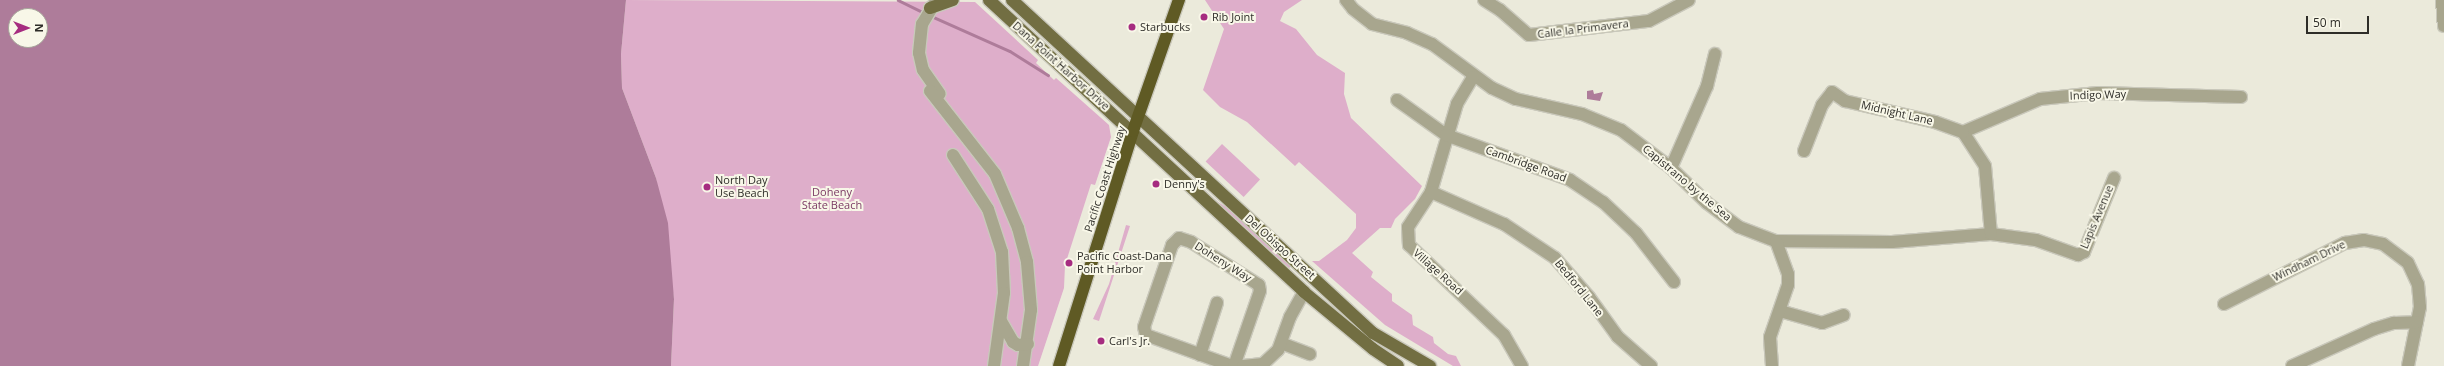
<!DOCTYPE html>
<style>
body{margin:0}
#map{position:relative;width:2444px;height:366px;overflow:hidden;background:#ebeadb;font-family:"Open Sans",sans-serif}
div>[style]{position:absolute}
.green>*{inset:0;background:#deaeca;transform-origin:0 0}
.water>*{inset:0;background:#ae7c9a}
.stream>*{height:2.5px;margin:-1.25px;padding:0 1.25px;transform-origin:1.25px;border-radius:1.25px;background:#ae7c9a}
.roads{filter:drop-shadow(1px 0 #c9c8bb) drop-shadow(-1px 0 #c9c8bb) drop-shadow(0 1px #c9c8bb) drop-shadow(0 -1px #c9c8bb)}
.minor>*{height:12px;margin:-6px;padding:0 6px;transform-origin:6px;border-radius:6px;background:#a8a68e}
.major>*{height:12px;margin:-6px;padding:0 6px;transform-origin:6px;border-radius:6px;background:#726e42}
.highway>*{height:12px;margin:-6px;padding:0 6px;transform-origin:6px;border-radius:6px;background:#5f5a24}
.dots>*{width:11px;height:11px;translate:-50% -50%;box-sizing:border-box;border:2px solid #f8f7e8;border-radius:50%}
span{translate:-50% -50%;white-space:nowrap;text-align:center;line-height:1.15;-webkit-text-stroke:4px #f8f7e8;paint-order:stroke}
.poi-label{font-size:11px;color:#2e2d28}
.left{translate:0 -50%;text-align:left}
.street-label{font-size:11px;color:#2e2d28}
.park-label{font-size:11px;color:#7b3a64}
.north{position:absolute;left:8px;top:8px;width:40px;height:40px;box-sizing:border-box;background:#f8f7e8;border:1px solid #a7a69b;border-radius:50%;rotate:90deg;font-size:11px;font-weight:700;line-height:16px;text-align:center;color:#2e2d28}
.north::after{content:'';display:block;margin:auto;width:14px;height:18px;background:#a62c80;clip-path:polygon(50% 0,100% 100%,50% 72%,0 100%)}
.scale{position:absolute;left:2306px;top:16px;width:63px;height:18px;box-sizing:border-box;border:2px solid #2e2d28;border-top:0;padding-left:5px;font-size:12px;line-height:14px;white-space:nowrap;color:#2e2d28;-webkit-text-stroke:3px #f8f7e8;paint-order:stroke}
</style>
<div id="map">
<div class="green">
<i style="clip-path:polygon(626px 0,975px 2px,1038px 60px,1036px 63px,1054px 80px,1056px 78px,1109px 125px,1111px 137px,1095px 185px,1091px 184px,1065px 265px,1064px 288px,1038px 366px,671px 366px,674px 299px,656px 178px,622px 88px,621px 54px)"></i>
<i style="clip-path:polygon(1205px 0,1302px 0,1284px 12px,1280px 21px,1296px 29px,1317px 55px,1345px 73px,1344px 94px,1351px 118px,1422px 186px,1415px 199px,1395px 219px,1391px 228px,1380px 228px,1352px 253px,1373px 272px,1371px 277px,1392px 294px,1392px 301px,1412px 315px,1413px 325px,1433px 337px,1434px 343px,1448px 354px,1456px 356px,1461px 366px,1453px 366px,1385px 325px,1312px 261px,1319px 261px,1347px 240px,1356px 228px,1356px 214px,1299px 162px,1295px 166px,1247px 122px,1220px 107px,1203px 90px,1224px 29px)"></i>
<i style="left:1222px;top:144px;width:52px;height:24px;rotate:43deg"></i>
<i style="clip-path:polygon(1155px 145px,1218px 202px,1236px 213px,1293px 265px,1289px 268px)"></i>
<i style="clip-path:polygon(1126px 225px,1130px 226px,1099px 321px,1093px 319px,1109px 284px)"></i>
</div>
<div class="water">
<i style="clip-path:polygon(evenodd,0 0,626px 0,621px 54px,622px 88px,656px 178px,668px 223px,674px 299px,671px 366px,0 366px,0 0,16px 16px,40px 16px,40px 40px,16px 40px,16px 16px)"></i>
<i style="clip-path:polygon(1593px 90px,1594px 94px,1603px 92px,1600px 101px,1587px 99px,1587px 91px)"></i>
</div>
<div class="stream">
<i style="left:898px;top:0;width:30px;rotate:26deg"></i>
<i style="left:931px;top:16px;width:86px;rotate:23.9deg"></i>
<i style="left:1010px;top:51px;width:45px;rotate:32.3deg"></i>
</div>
<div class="roads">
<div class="minor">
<i style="left:1346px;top:0;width:11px;rotate:52deg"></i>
<i style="left:1353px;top:9px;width:24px;rotate:38deg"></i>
<i style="left:1372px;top:24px;width:36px;rotate:14deg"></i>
<i style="left:1407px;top:33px;width:27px;rotate:24deg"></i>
<i style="left:1432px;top:44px;width:74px;rotate:36.3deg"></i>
<i style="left:1492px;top:88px;width:26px;rotate:25deg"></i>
<i style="left:1516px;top:99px;width:68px;rotate:12.8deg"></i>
<i style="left:1582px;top:114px;width:42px;rotate:22.3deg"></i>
<i style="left:1621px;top:130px;width:63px;rotate:37.2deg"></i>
<i style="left:1671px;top:168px;width:50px;rotate:44.2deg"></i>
<i style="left:1707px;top:203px;width:40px;rotate:37deg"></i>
<i style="left:1739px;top:227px;width:40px;rotate:21deg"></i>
<i style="left:1776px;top:241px;width:116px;rotate:0.5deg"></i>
<i style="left:1892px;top:242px;width:99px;rotate:-4.6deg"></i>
<i style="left:1991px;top:234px;width:45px;rotate:7.6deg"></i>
<i style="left:2036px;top:240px;width:45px;rotate:19.7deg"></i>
<i style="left:2078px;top:255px;width:7px;rotate:-27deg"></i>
<i style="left:2084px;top:252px;width:80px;rotate:-67.9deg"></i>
<i style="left:1484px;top:0;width:19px;rotate:32deg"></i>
<i style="left:1500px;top:10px;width:38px;rotate:41deg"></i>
<i style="left:1529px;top:35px;width:121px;rotate:-6.7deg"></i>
<i style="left:1649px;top:21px;width:45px;rotate:-27.7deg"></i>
<i style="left:2442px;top:0;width:26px;rotate:86deg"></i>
<i style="left:936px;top:1px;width:27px;rotate:121deg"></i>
<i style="left:922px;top:24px;width:29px;rotate:96deg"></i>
<i style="left:919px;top:53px;width:17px;rotate:77deg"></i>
<i style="left:923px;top:70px;width:29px;rotate:55deg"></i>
<i style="left:1473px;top:77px;width:31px;rotate:121deg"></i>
<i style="left:1457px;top:104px;width:92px;rotate:106.5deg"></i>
<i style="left:1431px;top:192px;width:42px;rotate:123.3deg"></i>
<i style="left:1408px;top:227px;width:18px;rotate:87deg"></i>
<i style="left:1409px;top:245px;width:131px;rotate:43.5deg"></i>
<i style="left:1504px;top:335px;width:36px;rotate:60deg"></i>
<i style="left:930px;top:91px;width:105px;rotate:51.9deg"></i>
<i style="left:995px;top:174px;width:59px;rotate:66.9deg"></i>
<i style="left:1018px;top:228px;width:35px;rotate:75deg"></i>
<i style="left:1027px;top:262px;width:48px;rotate:85.2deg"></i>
<i style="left:1031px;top:310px;width:57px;rotate:98.1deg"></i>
<i style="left:1397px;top:100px;width:60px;rotate:35.5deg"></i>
<i style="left:1446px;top:135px;width:132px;rotate:19.9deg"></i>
<i style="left:1570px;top:180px;width:40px;rotate:34deg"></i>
<i style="left:1603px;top:202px;width:45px;rotate:43.2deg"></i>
<i style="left:1636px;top:233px;width:62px;rotate:52.2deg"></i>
<i style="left:1963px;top:132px;width:84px;rotate:-23.2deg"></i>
<i style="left:2040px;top:99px;width:58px;rotate:-5.9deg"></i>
<i style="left:2098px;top:93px;width:143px;rotate:1.6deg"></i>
<i style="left:1963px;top:132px;width:40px;rotate:57.1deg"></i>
<i style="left:1985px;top:166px;width:68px;rotate:85deg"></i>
<i style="left:1804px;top:151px;width:49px;rotate:-68.6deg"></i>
<i style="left:1822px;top:105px;width:16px;rotate:-52deg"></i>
<i style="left:1832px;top:92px;width:16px;rotate:35deg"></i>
<i style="left:1845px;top:101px;width:92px;rotate:13.1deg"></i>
<i style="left:1935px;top:122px;width:30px;rotate:20deg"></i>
<i style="left:953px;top:155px;width:64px;rotate:57.1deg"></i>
<i style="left:988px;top:209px;width:45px;rotate:72deg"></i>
<i style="left:1002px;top:252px;width:41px;rotate:87.2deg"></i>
<i style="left:1004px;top:293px;width:74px;rotate:97.8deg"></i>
<i style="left:1671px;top:168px;width:90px;rotate:-66.3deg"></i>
<i style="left:1707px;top:86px;width:33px;rotate:-76deg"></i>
<i style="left:1431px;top:192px;width:80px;rotate:23.7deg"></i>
<i style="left:1504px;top:224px;width:61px;rotate:33.7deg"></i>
<i style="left:1555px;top:258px;width:52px;rotate:48.9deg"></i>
<i style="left:1589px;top:297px;width:49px;rotate:54.1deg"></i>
<i style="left:1618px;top:337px;width:44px;rotate:41.3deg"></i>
<i style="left:2224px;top:304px;width:136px;rotate:-26.8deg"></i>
<i style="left:2345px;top:243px;width:19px;rotate:-9deg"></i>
<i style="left:2364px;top:240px;width:19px;rotate:12deg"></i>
<i style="left:2383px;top:244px;width:31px;rotate:37deg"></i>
<i style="left:2408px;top:263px;width:23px;rotate:65deg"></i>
<i style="left:2418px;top:284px;width:23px;rotate:85deg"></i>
<i style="left:2420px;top:307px;width:60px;rotate:101.5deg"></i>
<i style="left:1780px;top:311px;width:44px;rotate:15.9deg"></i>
<i style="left:1822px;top:323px;width:23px;rotate:-20deg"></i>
<i style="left:1001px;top:321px;width:24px;rotate:60deg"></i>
<i style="left:1013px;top:342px;width:6px;rotate:31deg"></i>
<i style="left:1018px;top:345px;width:10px;rotate:-6deg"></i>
<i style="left:1281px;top:343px;width:31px;rotate:21deg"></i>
<i style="left:1200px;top:355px;width:55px;rotate:-71.9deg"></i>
<i style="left:1232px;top:366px;width:91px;rotate:-160.2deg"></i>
<i style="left:1146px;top:335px;width:8px;rotate:-104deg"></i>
<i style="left:1144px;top:327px;width:87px;rotate:-71.1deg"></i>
<i style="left:1172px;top:245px;width:10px;rotate:-45deg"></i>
<i style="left:1179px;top:238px;width:13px;rotate:18deg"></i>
<i style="left:1191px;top:242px;width:80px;rotate:32.3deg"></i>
<i style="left:1259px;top:285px;width:6px;rotate:81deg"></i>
<i style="left:1260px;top:291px;width:79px;rotate:109.1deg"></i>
<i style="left:1243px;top:366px;width:20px;rotate:-6deg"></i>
<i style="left:1263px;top:364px;width:21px;rotate:-43deg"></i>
<i style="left:1278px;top:350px;width:35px;rotate:-70deg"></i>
<i style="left:1290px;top:317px;width:29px;rotate:-61deg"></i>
<i style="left:1772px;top:366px;width:29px;rotate:-94deg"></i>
<i style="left:1770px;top:337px;width:55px;rotate:-70.9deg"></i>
<i style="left:1788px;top:285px;width:11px;rotate:-90deg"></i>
<i style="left:1788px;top:274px;width:35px;rotate:-110deg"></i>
<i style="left:2292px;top:366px;width:90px;rotate:-24.3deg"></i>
<i style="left:2374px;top:329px;width:21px;rotate:-17deg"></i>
<i style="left:2394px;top:323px;width:23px;rotate:-2deg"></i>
</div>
<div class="major">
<i style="left:989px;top:0;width:430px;rotate:42.8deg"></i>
<i style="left:1304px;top:292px;width:89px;rotate:39.6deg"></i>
<i style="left:1373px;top:349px;width:30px;rotate:34deg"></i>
<i style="left:1012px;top:0;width:491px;rotate:42.7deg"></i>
<i style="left:1373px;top:333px;width:66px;rotate:30.1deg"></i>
<i style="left:930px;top:8px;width:24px;rotate:-19deg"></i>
</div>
<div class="highway">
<i style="left:1059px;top:366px;width:246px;rotate:-72.5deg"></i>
<i style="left:1133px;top:131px;width:139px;rotate:-70.7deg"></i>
</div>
</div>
<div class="dots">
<i style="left:1204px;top:17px;background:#a62c80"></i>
<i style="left:1132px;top:27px;background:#a62c80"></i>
<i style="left:1156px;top:184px;background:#a62c80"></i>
<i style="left:707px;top:187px;background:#a62c80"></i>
<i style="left:1069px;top:263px;background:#a62c80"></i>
<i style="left:1101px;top:341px;background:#a62c80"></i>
</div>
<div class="poi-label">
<span class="left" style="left:1212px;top:17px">Rib Joint</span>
<span class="left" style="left:1140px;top:27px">Starbucks</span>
<span class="left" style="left:715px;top:187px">North Day<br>Use Beach</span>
<span class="left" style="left:1164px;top:184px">Denny's</span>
<span class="left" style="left:1077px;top:263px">Pacific Coast-Dana<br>Point Harbor</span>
<span class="left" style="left:1109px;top:341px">Carl's Jr.</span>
</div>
<div class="street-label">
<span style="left:1583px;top:29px;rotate:-7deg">Calle la Primavera</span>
<span style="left:1061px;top:66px;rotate:42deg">Dana Point Harbor Drive</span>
<span style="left:2098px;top:95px;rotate:-2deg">Indigo Way</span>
<span style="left:1897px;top:113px;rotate:13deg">Midnight Lane</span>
<span style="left:1526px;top:164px;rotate:20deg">Cambridge Road</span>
<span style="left:1105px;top:179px;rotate:-72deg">Pacific Coast Highway</span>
<span style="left:1687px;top:183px;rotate:40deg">Capistrano by the Sea</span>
<span style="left:2097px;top:217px;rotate:-67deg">Lapis Avenue</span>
<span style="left:1280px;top:247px;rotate:42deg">Del Obispo Street</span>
<span style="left:2309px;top:261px;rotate:-26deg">Windham Drive</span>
<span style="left:1223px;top:262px;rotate:32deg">Doheny Way</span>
<span style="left:1438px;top:272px;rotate:42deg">Village Road</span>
<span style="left:1579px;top:288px;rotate:51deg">Bedford Lane</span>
</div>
<div class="park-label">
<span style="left:832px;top:199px">Doheny<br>State Beach</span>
</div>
<div class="north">N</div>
<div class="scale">50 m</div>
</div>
